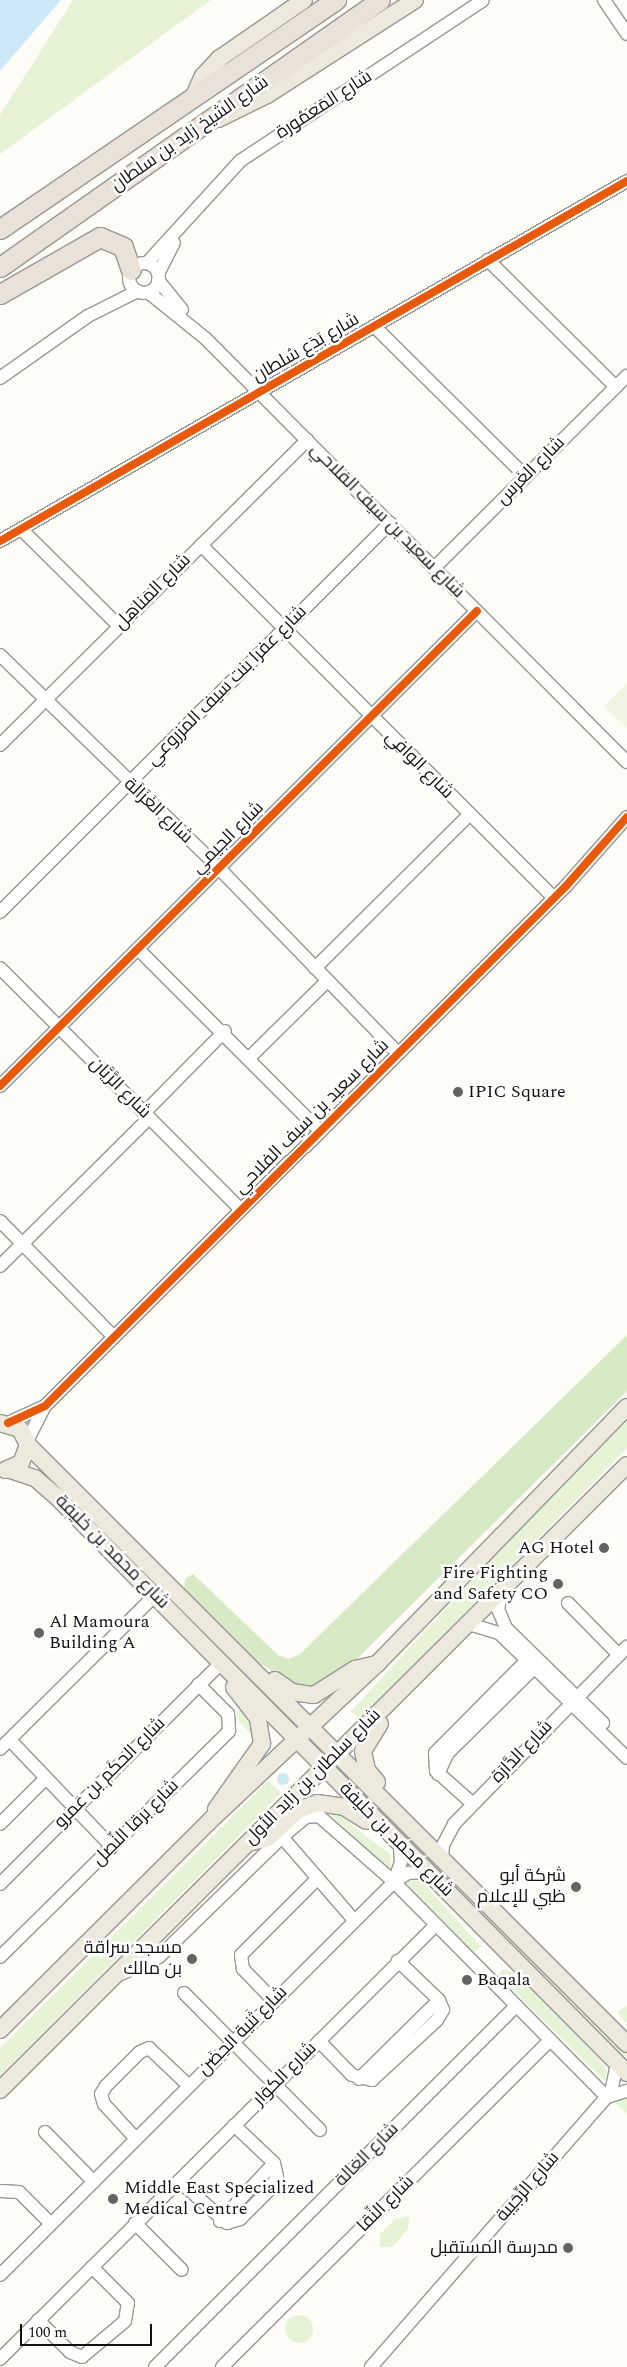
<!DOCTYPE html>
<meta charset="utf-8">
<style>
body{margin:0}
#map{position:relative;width:627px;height:2367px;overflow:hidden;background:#fdfcf7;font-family:Spectral,Cairo,serif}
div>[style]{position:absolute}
.green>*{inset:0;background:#e7f3d7;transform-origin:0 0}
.round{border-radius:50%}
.forest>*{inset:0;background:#d8eac5}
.pitch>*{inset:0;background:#f0f6e1}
.water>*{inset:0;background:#cde8f7}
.roads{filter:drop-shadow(1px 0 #979795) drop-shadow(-1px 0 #979795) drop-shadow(0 1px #979795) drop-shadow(0 -1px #979795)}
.minor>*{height:12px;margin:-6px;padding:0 6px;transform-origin:6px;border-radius:6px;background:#fffffe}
.minor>.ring{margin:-6px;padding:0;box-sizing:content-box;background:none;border:12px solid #fffffe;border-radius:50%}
.major>*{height:16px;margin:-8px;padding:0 8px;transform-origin:8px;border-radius:8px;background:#ede9dc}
.highway>*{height:19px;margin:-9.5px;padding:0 9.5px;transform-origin:9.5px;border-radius:9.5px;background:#eae1d8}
.cycleway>*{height:8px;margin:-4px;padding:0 4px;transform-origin:4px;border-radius:4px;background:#e8590c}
.dots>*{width:14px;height:14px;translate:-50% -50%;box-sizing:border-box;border:2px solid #fff;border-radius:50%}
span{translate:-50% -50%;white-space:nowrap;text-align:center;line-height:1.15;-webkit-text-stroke:5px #fff;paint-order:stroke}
.street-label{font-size:18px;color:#111}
.poi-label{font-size:18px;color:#111}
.left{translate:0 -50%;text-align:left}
.right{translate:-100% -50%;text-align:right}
.scale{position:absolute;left:20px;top:2324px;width:132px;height:22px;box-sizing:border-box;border:2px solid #111;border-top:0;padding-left:6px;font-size:15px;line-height:18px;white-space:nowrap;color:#111;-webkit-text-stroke:4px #fff;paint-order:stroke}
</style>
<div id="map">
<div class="green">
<i style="clip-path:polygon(73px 0,211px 0,0 154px,0 115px)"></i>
<i style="clip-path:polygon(627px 1421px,627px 1448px,360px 1719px,351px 1711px,545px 1502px)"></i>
<i style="clip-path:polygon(242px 1707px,256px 1724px,253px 1737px,239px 1722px,236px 1713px)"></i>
<i style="clip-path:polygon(268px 1781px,281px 1793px,0 2076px,0 2048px)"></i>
<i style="clip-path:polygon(336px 1813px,391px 1855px,391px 1872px,331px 1815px)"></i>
<i style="left:447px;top:1879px;width:252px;height:6px;rotate:44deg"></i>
<i style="clip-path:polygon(409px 1880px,421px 1881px,481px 1946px,474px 1952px,407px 1884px)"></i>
<i style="clip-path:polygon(503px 1969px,516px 1974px,599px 2059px,607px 2071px,605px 2081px,498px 1975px)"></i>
<i style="clip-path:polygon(627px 2006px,627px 2023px,617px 2012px)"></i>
<i style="clip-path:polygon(627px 2096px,627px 2114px,613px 2101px)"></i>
<i style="clip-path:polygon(409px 2216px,408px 2229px,392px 2247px,380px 2247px,380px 2234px,395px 2219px)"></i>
<i class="round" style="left:285px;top:2315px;width:28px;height:28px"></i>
</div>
<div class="forest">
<i style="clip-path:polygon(627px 1335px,627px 1391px,355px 1661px,306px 1691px,256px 1661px,184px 1589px,185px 1579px,193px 1574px,278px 1655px,289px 1659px,300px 1654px)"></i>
</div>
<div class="pitch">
<i style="clip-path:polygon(627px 683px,627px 728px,604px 706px)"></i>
</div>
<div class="water">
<i style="clip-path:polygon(0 0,61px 0,0 71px)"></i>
<i class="round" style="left:277px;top:1773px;width:12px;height:12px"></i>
</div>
<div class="roads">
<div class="minor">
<i style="left:604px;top:0;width:41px;rotate:55.9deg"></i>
<i style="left:488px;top:260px;width:180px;rotate:44.8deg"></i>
<i style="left:147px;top:263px;width:138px;rotate:-47.6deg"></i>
<i style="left:240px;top:161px;width:291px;rotate:-33.5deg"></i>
<i class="ring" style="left:129px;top:263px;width:18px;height:18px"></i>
<i style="left:158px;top:274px;width:35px;rotate:-63deg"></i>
<i style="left:158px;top:280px;width:38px;rotate:51deg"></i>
<i style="left:148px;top:292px;width:75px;rotate:39deg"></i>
<i style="left:206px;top:339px;width:597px;rotate:45.14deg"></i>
<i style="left:374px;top:326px;width:214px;rotate:44.8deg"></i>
<i style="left:0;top:378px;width:108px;rotate:-35.2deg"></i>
<i style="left:88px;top:316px;width:56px;rotate:-26.6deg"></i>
<i style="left:21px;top:529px;width:138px;rotate:44.7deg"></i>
<i style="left:0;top:541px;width:723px;rotate:-29.86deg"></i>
<i style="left:201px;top:545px;width:499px;rotate:45deg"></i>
<i style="left:435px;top:567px;width:271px;rotate:-44.9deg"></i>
<i style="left:0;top:655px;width:293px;rotate:44.2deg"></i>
<i style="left:210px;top:859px;width:270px;rotate:45.9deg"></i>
<i style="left:0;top:745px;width:433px;rotate:-44.8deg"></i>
<i style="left:0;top:912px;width:551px;rotate:-44.93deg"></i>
<i style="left:138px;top:949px;width:257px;rotate:45deg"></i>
<i style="left:0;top:968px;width:340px;rotate:45.1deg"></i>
<i style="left:315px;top:968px;width:217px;rotate:-44.8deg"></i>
<i style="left:250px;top:1057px;width:108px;rotate:-44.6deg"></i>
<i style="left:0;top:1086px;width:673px;rotate:-44.88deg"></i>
<i style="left:144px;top:1113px;width:115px;rotate:-45.4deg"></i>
<i style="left:0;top:1221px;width:161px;rotate:45.5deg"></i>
<i style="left:0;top:1266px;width:210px;rotate:-44.8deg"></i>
<i style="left:8px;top:1423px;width:41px;rotate:-24.7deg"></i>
<i style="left:45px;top:1406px;width:736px;rotate:-44.94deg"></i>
<i style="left:566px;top:886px;width:92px;rotate:-48.5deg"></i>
<i style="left:27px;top:1441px;width:37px;rotate:-63deg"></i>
<i style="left:503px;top:1589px;width:21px;rotate:104deg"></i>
<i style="left:498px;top:1609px;width:21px;rotate:67deg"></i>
<i style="left:506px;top:1628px;width:136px;rotate:44.4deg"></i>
<i style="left:568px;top:1603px;width:73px;rotate:45.6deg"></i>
<i style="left:469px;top:1624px;width:31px;rotate:17deg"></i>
<i style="left:499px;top:1633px;width:179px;rotate:44.3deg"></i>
<i style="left:10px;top:1740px;width:148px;rotate:46.4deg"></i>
<i style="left:0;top:1749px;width:218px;rotate:-44.8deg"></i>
<i style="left:438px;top:1774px;width:23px;rotate:-65deg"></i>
<i style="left:448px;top:1753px;width:121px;rotate:-44.7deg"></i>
<i style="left:472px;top:1803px;width:48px;rotate:-138.4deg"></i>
<i style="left:436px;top:1771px;width:18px;rotate:-93deg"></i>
<i style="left:435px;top:1753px;width:131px;rotate:-45.3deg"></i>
<i style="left:0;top:1824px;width:65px;rotate:-45deg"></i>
<i style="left:282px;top:1837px;width:110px;rotate:49.1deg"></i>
<i style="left:442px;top:1859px;width:14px;rotate:-86deg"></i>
<i style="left:443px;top:1845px;width:24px;rotate:-62deg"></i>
<i style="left:454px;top:1824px;width:248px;rotate:-45.7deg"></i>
<i style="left:394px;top:1882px;width:21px;rotate:-71deg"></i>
<i style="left:401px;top:1862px;width:15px;rotate:-94deg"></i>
<i style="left:0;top:1884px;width:314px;rotate:-45deg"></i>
<i style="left:0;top:1957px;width:322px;rotate:-44.6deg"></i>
<i style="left:229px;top:1731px;width:17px;rotate:-93deg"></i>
<i style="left:228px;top:1714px;width:42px;rotate:-135deg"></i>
<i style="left:116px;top:1976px;width:47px;rotate:-23.8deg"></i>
<i style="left:159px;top:1957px;width:172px;rotate:-44.3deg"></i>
<i style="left:282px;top:1837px;width:31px;rotate:-40deg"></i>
<i style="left:306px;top:1817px;width:13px;rotate:-4deg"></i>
<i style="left:319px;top:1816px;width:100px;rotate:41.3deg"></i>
<i style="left:394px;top:1882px;width:303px;rotate:45.3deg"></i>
<i style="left:184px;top:1993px;width:193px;rotate:45.2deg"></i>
<i style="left:274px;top:2001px;width:45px;rotate:-134.1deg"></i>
<i style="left:243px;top:1969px;width:14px;rotate:-98deg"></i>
<i style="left:241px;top:1955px;width:106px;rotate:-45deg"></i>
<i style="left:319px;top:2041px;width:47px;rotate:45.9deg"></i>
<i style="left:352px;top:2075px;width:21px;rotate:14deg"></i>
<i style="left:372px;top:2080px;width:88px;rotate:-42.7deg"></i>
<i style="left:437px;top:2020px;width:12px;rotate:-59deg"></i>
<i style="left:443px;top:2010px;width:11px;rotate:-112deg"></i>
<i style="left:439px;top:2000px;width:57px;rotate:-136.4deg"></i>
<i style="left:359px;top:2079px;width:112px;rotate:-44.6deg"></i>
<i style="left:607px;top:2097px;width:21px;rotate:-17deg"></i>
<i style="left:45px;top:2132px;width:70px;rotate:45.6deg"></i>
<i style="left:136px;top:2139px;width:47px;rotate:-132.4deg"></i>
<i style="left:104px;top:2104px;width:10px;rotate:-107deg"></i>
<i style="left:101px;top:2094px;width:9px;rotate:-58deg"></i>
<i style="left:106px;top:2086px;width:48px;rotate:-45deg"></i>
<i style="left:140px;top:2052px;width:10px;rotate:-24deg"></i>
<i style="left:149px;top:2048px;width:55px;rotate:43.5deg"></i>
<i style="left:179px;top:2181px;width:64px;rotate:41.2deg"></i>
<i style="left:227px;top:2223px;width:14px;rotate:-17deg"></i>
<i style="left:240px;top:2219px;width:44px;rotate:-45deg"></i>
<i style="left:271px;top:2188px;width:13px;rotate:-63deg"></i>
<i style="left:277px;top:2176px;width:13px;rotate:-103deg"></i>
<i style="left:274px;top:2163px;width:55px;rotate:-136.5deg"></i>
<i style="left:0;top:2191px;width:19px;rotate:3deg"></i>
<i style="left:19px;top:2192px;width:45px;rotate:45deg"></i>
<i style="left:220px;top:2221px;width:79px;rotate:-47deg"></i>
<i style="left:135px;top:2223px;width:66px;rotate:45deg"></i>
<i style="left:0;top:2275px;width:556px;rotate:-44.93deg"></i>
<i style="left:394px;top:1882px;width:17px;rotate:-33deg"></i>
<i style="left:408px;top:1873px;width:17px;rotate:-3deg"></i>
<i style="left:38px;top:2320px;width:45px;rotate:45deg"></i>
<i style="left:70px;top:2352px;width:13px;rotate:23deg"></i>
<i style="left:82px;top:2357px;width:56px;rotate:-39.9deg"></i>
<i style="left:125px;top:2321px;width:18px;rotate:-81deg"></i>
<i style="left:128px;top:2303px;width:51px;rotate:-135deg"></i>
<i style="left:0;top:2359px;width:615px;rotate:-44.87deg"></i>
<i style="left:155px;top:2367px;width:511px;rotate:-45deg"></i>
<i style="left:222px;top:2367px;width:463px;rotate:-44.9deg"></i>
<i style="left:371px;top:2367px;width:365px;rotate:-48.9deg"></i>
<i style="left:611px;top:2092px;width:30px;rotate:-78deg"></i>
</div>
<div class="major">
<i style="left:193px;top:98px;width:24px;rotate:-66deg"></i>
<i style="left:203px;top:76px;width:25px;rotate:-47deg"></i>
<i style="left:220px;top:58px;width:102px;rotate:-34.6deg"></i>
<i style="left:218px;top:119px;width:55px;rotate:-26.1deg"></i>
<i style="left:267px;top:95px;width:176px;rotate:-32.7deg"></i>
<i style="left:0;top:1423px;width:21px;rotate:17deg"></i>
<i style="left:20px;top:1429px;width:18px;rotate:63deg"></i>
<i style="left:28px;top:1445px;width:19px;rotate:111deg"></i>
<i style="left:21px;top:1463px;width:17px;rotate:156deg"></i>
<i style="left:28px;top:1445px;width:847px;rotate:45deg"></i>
<i style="left:10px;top:1470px;width:26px;rotate:18deg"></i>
<i style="left:35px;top:1478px;width:28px;rotate:41deg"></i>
<i style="left:56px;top:1496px;width:812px;rotate:45.3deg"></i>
<i style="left:275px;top:1680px;width:21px;rotate:35deg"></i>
<i style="left:292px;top:1692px;width:22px;rotate:8deg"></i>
<i style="left:314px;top:1695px;width:49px;rotate:-32.4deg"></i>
<i style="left:355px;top:1669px;width:23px;rotate:-13deg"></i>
<i style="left:377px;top:1782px;width:16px;rotate:-130deg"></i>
<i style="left:367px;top:1770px;width:19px;rotate:-102deg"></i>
<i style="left:363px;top:1751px;width:32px;rotate:-58deg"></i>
<i style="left:216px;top:1809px;width:80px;rotate:-54.7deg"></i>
<i style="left:262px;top:1744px;width:26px;rotate:-99deg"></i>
<i style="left:258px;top:1718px;width:39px;rotate:-128deg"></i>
<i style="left:248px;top:1843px;width:21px;rotate:-14deg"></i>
<i style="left:268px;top:1838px;width:41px;rotate:-43deg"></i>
<i style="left:298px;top:1810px;width:20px;rotate:-20deg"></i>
<i style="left:317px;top:1803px;width:27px;rotate:8deg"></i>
<i style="left:344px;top:1807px;width:26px;rotate:32deg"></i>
<i style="left:0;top:2030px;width:303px;rotate:-44.9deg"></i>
<i style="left:215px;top:1816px;width:222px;rotate:-43.2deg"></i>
<i style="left:377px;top:1664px;width:359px;rotate:-45.8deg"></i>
<i style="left:0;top:2090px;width:885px;rotate:-44.91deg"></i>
</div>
<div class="highway">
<i style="left:0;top:229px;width:407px;rotate:-34.3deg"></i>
<i style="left:0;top:267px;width:464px;rotate:-35.1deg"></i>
<i style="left:0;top:294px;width:115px;rotate:-29.7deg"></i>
<i style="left:100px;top:237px;width:25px;rotate:23deg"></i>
<i style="left:123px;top:247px;width:24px;rotate:71deg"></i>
</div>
</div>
<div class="cycleway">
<i style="left:0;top:541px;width:723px;rotate:-29.86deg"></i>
<i style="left:0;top:1086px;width:673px;rotate:-44.88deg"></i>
<i style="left:8px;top:1423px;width:41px;rotate:-24.7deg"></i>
<i style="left:45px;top:1406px;width:736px;rotate:-44.94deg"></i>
<i style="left:566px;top:886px;width:92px;rotate:-48.5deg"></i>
</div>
<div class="dots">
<i style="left:458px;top:1092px;background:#646362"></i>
<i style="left:604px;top:1548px;background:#646362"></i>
<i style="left:558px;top:1584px;background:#646362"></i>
<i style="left:39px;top:1633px;background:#646362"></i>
<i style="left:576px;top:1887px;background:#646362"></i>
<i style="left:192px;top:1959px;background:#646362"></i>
<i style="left:467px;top:1980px;background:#646362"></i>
<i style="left:113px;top:2199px;background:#646362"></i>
<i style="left:568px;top:2248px;background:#646362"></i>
</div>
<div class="street-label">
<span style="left:324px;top:105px;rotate:-33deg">شارع المَعمُورة</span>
<span style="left:190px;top:134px;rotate:-35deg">شارع الشيخ زايد بن سلطان</span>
<span style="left:306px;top:348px;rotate:-30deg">شارع بَدَع سُلطان</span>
<span style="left:531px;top:471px;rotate:-45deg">شارع الغَرس</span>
<span style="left:387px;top:521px;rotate:45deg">شارع سعيد بن سيف الفلاحي</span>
<span style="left:153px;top:592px;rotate:-45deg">شارع المَناهِل</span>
<span style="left:227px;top:686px;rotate:-45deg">شارع عفرا بنت سيف المزروعي</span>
<span style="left:419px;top:765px;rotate:45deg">شارع الوافِي</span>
<span style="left:158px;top:811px;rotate:43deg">شارع الغَزَالَة</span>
<span style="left:228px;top:838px;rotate:-45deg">شارع الجيمي</span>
<span style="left:120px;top:1088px;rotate:45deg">شارع الرَّيَّان</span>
<span style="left:312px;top:1117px;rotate:-45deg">شارع سعيد بن سيف الفلاحي</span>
<span style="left:112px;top:1552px;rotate:45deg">شارع محمد بن خليفة</span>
<span style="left:522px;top:1752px;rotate:-46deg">شارع الدَّارَة</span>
<span style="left:110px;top:1773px;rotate:-45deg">شارع الحكَم بن عَمرو</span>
<span style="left:313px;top:1777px;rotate:-45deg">شارع سلطان بن زايد الأول</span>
<span style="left:136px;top:1823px;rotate:-45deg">شارع بَرقا النِّصِل</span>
<span style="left:396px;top:1840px;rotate:45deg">شارع محمد بن خليفة</span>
<span style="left:243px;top:2031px;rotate:-45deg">شارع ثَنية الحِضَن</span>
<span style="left:285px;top:2074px;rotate:-45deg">شارع الكوَار</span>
<span style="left:367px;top:2155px;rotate:-45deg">شارع الغالة</span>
<span style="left:528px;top:2187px;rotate:-49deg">شارع الرِّجَيبة</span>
<span style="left:386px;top:2204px;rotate:-45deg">شارع النِّقا</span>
</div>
<div class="poi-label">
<span class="left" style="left:468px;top:1092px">IPIC Square</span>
<span class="right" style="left:594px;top:1548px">AG Hotel</span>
<span class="right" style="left:548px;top:1584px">Fire Fighting<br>and Safety CO</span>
<span class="left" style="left:49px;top:1633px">Al Mamoura<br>Building A</span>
<span class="right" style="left:566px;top:1887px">شركة أبو<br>ظبي للإعلام</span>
<span class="right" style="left:182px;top:1959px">مسجد سراقة<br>بن مالك</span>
<span class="left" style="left:477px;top:1980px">Baqala</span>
<span class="left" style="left:124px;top:2199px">Middle East Specialized<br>Medical Centre</span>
<span class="right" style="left:558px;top:2248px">مدرسة المستقبل</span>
</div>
<div class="scale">100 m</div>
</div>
